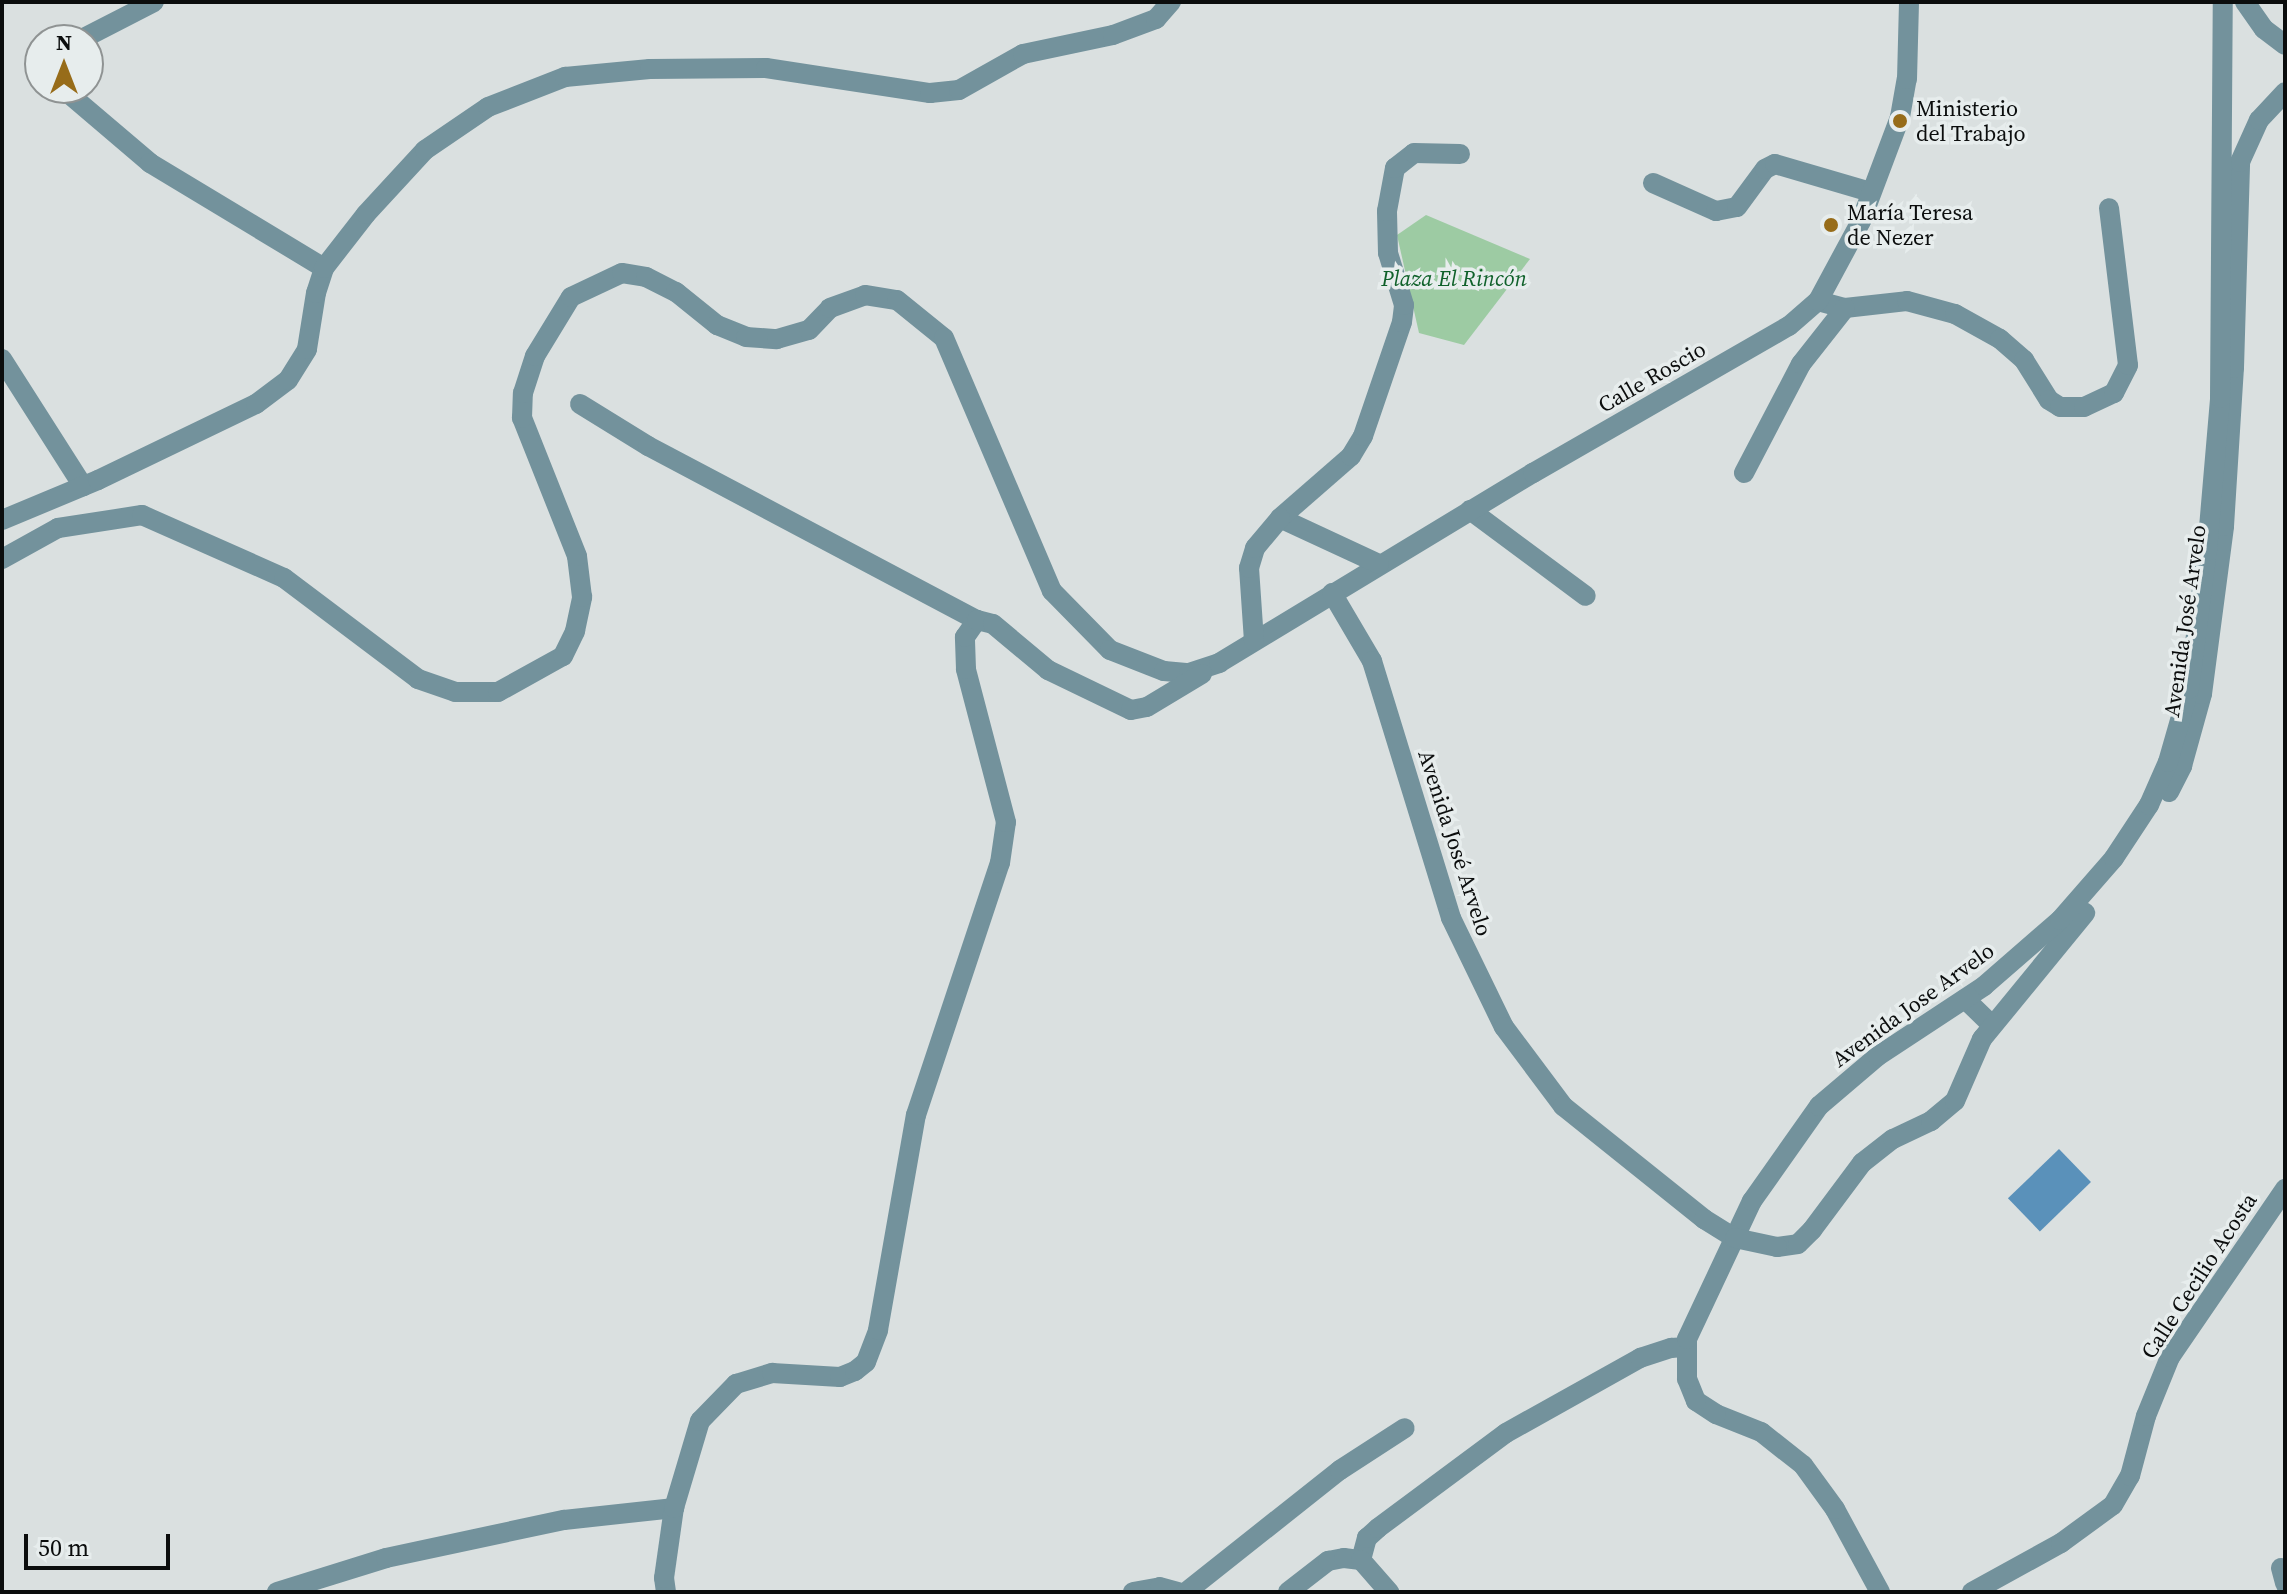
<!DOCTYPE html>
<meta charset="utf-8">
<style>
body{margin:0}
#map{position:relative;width:2287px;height:1594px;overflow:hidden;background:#dae0e0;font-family:"Source Serif 4",serif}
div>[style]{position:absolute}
.green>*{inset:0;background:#9dcba3}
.water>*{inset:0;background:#5a91ba;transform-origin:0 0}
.minor>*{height:20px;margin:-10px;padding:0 10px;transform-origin:10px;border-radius:10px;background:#73929c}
.minor-bridge>*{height:20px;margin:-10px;padding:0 10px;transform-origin:10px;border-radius:10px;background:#73929c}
.dots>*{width:22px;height:22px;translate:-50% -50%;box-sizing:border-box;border:4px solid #e7eded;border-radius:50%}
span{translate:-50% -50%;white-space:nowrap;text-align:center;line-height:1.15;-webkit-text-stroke:7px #e7eded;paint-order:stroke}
.poi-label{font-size:22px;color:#0b0d0d}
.left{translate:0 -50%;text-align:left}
.park-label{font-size:22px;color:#0f612a;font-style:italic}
.street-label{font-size:22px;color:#0b0d0d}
.frame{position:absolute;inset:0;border:4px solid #0b0d0d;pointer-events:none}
.north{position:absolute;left:24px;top:24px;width:80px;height:80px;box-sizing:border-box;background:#e7eded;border:2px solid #8f9393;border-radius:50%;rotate:0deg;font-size:22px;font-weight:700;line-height:32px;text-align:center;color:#0b0d0d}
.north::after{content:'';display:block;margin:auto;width:28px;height:36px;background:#976c19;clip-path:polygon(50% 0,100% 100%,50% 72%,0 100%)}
.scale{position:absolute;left:24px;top:1534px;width:146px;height:36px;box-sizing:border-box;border:4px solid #0b0d0d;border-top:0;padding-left:10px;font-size:24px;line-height:28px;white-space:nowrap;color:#0b0d0d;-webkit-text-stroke:6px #e7eded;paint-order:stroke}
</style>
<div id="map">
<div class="green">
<i style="clip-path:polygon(1426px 215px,1530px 259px,1464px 345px,1419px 333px,1397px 235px)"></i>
</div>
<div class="water">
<i style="left:2059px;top:1149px;width:46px;height:71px;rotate:46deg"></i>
</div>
<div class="minor">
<i style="left:2245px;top:2px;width:33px;rotate:55deg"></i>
<i style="left:2264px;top:29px;width:26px;rotate:37deg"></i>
<i style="left:80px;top:40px;width:83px;rotate:-27.2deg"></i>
<i style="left:62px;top:88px;width:116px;rotate:40.4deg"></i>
<i style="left:150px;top:163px;width:203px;rotate:31.1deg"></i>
<i style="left:1653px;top:183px;width:69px;rotate:24deg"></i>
<i style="left:1716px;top:211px;width:21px;rotate:-11deg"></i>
<i style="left:1737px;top:207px;width:47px;rotate:-53.6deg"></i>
<i style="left:1765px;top:169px;width:11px;rotate:-27deg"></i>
<i style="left:1775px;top:164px;width:100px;rotate:16.3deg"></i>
<i style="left:1818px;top:301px;width:28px;rotate:15deg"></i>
<i style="left:1845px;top:308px;width:62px;rotate:-6.4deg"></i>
<i style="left:1907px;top:301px;width:50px;rotate:15.2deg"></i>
<i style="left:1955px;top:314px;width:51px;rotate:29.1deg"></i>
<i style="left:2000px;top:339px;width:32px;rotate:41deg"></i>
<i style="left:2024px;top:360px;width:47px;rotate:58deg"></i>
<i style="left:2049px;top:400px;width:13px;rotate:32deg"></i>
<i style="left:2060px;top:407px;width:24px"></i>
<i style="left:2084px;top:407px;width:33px;rotate:-25deg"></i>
<i style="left:2114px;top:393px;width:31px;rotate:-63deg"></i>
<i style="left:2128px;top:365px;width:158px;rotate:-96.9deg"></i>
<i style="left:2px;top:359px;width:151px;rotate:57.5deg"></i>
<i style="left:580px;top:404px;width:80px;rotate:31.7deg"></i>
<i style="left:648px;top:446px;width:372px;rotate:27.9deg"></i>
<i style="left:1744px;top:473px;width:123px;rotate:-62.4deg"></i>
<i style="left:1801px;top:364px;width:71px;rotate:-51.8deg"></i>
<i style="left:1470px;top:510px;width:144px;rotate:36.6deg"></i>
<i style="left:2px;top:520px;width:104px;rotate:-22.6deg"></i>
<i style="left:98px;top:480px;width:175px;rotate:-25.7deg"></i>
<i style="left:256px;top:404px;width:40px;rotate:-37deg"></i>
<i style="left:288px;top:380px;width:36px;rotate:-58deg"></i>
<i style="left:307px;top:349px;width:57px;rotate:-80.9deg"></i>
<i style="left:316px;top:293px;width:26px;rotate:-72deg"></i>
<i style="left:324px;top:268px;width:68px;rotate:-52.1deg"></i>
<i style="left:366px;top:214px;width:87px;rotate:-47.3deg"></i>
<i style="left:425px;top:150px;width:76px;rotate:-34.3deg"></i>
<i style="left:488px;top:107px;width:83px;rotate:-21.3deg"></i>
<i style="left:565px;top:77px;width:85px;rotate:-5.4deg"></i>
<i style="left:650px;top:69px;width:116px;rotate:-0.5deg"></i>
<i style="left:766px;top:68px;width:166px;rotate:8.7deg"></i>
<i style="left:930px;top:93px;width:29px;rotate:-6deg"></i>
<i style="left:959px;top:90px;width:73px;rotate:-29.4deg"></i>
<i style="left:1023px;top:54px;width:92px;rotate:-11.9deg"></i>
<i style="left:1113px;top:35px;width:46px;rotate:-20.4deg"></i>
<i style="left:1156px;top:19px;width:23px;rotate:-49deg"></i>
<i style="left:2px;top:559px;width:64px;rotate:-29deg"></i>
<i style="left:58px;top:528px;width:85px;rotate:-8.8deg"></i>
<i style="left:142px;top:515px;width:155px;rotate:23.9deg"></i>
<i style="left:284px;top:578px;width:168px;rotate:37deg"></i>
<i style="left:418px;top:679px;width:39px;rotate:19deg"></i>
<i style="left:455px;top:692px;width:43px"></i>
<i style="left:498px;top:692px;width:74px;rotate:-29deg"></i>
<i style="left:563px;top:656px;width:28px;rotate:-64deg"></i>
<i style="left:575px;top:631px;width:35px;rotate:-78deg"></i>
<i style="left:582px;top:597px;width:41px;rotate:-97deg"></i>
<i style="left:577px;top:556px;width:149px;rotate:-111.7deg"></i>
<i style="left:522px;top:418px;width:25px;rotate:-88deg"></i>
<i style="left:523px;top:393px;width:39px;rotate:-72deg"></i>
<i style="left:535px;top:356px;width:69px;rotate:-58.6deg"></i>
<i style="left:571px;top:297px;width:56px;rotate:-25.2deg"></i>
<i style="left:622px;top:273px;width:24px;rotate:9deg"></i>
<i style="left:646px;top:277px;width:34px;rotate:27deg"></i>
<i style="left:676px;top:292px;width:53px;rotate:38.8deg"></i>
<i style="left:717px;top:325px;width:31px;rotate:22deg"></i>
<i style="left:746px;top:337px;width:31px;rotate:4deg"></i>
<i style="left:777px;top:339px;width:33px;rotate:-16deg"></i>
<i style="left:809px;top:330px;width:30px;rotate:-46deg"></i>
<i style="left:830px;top:308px;width:37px;rotate:-20deg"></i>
<i style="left:865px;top:295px;width:32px;rotate:9deg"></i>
<i style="left:897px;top:300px;width:60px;rotate:39deg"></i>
<i style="left:944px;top:338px;width:275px;rotate:66.9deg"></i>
<i style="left:1052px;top:591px;width:83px;rotate:45.5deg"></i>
<i style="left:1110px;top:650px;width:58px;rotate:21.3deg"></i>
<i style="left:1164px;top:671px;width:25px;rotate:5deg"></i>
<i style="left:1189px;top:673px;width:32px;rotate:-18deg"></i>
<i style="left:1219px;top:663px;width:367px;rotate:-31.2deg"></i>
<i style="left:1533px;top:473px;width:295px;rotate:-29.9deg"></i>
<i style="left:1789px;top:326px;width:38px;rotate:-41deg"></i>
<i style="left:1818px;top:301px;width:91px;rotate:-61.7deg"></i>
<i style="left:1861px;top:221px;width:111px;rotate:-69.4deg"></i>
<i style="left:1900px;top:117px;width:39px;rotate:-80deg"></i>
<i style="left:1907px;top:79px;width:77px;rotate:-88.5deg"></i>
<i style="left:1379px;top:564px;width:109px;rotate:-155.1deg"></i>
<i style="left:1280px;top:518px;width:94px;rotate:-41.1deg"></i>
<i style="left:1351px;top:456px;width:23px;rotate:-59deg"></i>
<i style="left:1363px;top:436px;width:120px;rotate:-71.1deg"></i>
<i style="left:1402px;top:322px;width:17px;rotate:-83deg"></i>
<i style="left:1404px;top:305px;width:54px;rotate:-107.1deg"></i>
<i style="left:1388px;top:253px;width:42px;rotate:-91.4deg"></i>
<i style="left:1387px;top:211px;width:44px;rotate:-79.5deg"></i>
<i style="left:1395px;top:168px;width:24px;rotate:-38deg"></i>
<i style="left:1414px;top:153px;width:46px;rotate:1.2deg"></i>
<i style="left:1332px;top:593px;width:79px;rotate:59.5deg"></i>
<i style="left:1372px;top:661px;width:269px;rotate:72.9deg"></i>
<i style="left:1451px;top:918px;width:121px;rotate:64.1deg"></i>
<i style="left:1504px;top:1027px;width:99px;rotate:53.2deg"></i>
<i style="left:1563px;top:1106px;width:181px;rotate:38.7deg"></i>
<i style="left:1254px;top:641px;width:73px;rotate:-93.9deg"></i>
<i style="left:1249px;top:568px;width:21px;rotate:-73deg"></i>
<i style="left:1255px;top:548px;width:39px;rotate:-50deg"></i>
<i style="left:2169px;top:792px;width:29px;rotate:-63deg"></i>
<i style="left:2182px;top:766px;width:75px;rotate:-74.5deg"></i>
<i style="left:2202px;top:694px;width:169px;rotate:-82.5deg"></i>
<i style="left:2224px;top:526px;width:158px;rotate:-86.4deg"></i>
<i style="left:2234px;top:368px;width:206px;rotate:-88.3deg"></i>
<i style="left:2240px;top:162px;width:46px;rotate:-65.7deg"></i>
<i style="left:2259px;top:120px;width:38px;rotate:-47deg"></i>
<i style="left:1965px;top:999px;width:37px;rotate:44deg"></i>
<i style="left:1777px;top:1247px;width:21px;rotate:-8deg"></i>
<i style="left:1798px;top:1244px;width:20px;rotate:-45deg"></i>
<i style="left:1812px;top:1230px;width:84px;rotate:-53.3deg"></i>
<i style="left:1862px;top:1163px;width:39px;rotate:-38deg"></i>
<i style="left:1893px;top:1139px;width:42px;rotate:-25.3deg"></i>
<i style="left:1931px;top:1121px;width:31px;rotate:-40deg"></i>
<i style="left:1955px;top:1101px;width:68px;rotate:-66.5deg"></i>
<i style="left:1982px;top:1039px;width:163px;rotate:-50.7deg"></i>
<i style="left:1361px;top:1560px;width:23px;rotate:-75deg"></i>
<i style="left:1367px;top:1538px;width:15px;rotate:-42deg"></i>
<i style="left:1378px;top:1528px;width:159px;rotate:-36.6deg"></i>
<i style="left:1506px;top:1433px;width:154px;rotate:-29.2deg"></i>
<i style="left:1640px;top:1358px;width:33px;rotate:-18deg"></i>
<i style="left:1671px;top:1348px;width:16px;rotate:-4deg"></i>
<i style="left:2281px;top:1568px;width:16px;rotate:75deg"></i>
<i style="left:277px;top:1592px;width:114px;rotate:-17.3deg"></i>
<i style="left:386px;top:1558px;width:182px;rotate:-12.1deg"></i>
<i style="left:564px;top:1520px;width:111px;rotate:-6.2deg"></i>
<i style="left:666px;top:1592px;width:14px;rotate:-98deg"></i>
<i style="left:664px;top:1578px;width:71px;rotate:-81.9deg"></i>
<i style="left:674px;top:1508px;width:91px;rotate:-73.4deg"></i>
<i style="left:700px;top:1421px;width:52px;rotate:-45.8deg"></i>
<i style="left:736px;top:1384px;width:38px;rotate:-17deg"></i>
<i style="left:772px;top:1373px;width:68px;rotate:3.4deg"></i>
<i style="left:840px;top:1377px;width:16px;rotate:-22deg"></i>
<i style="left:855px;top:1371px;width:14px;rotate:-39deg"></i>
<i style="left:866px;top:1362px;width:34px;rotate:-69deg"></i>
<i style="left:878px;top:1330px;width:218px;rotate:-80deg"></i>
<i style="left:916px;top:1115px;width:266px;rotate:-71.6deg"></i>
<i style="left:1000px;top:863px;width:41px;rotate:-81.7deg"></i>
<i style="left:1006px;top:822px;width:158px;rotate:-104.7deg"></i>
<i style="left:966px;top:669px;width:32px;rotate:-92deg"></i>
<i style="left:965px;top:637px;width:21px;rotate:-55deg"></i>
<i style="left:977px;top:620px;width:16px;rotate:14deg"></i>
<i style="left:993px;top:624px;width:72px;rotate:39.9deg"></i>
<i style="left:1048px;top:670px;width:92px;rotate:25.7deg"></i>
<i style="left:1131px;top:710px;width:16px;rotate:-11deg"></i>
<i style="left:1147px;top:707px;width:64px;rotate:-31deg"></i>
<i style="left:1133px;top:1592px;width:27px;rotate:-10deg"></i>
<i style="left:1160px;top:1587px;width:19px;rotate:16deg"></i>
<i style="left:1186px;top:1592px;width:196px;rotate:-38.4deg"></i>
<i style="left:1340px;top:1470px;width:77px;rotate:-32.9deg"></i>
<i style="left:1288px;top:1592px;width:51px;rotate:-37.8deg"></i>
<i style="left:1328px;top:1561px;width:16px;rotate:-11deg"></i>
<i style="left:1344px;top:1558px;width:17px;rotate:7deg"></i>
<i style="left:1361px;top:1560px;width:43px;rotate:48.8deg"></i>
<i style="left:1880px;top:1592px;width:94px;rotate:-118.5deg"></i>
<i style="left:1835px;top:1509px;width:54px;rotate:-126deg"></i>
<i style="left:1803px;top:1465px;width:53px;rotate:-141.8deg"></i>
<i style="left:1761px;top:1432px;width:48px;rotate:-158.2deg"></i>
<i style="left:1716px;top:1414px;width:24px;rotate:-147deg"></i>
<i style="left:1696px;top:1401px;width:24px;rotate:-112deg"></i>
<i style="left:1687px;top:1379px;width:40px;rotate:-90deg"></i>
<i style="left:1687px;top:1339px;width:153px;rotate:-64.8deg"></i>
<i style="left:1752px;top:1201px;width:116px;rotate:-54.8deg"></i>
<i style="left:1819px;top:1106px;width:77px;rotate:-40.3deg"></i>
<i style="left:1878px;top:1056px;width:127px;rotate:-33.4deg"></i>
<i style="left:1984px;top:986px;width:101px;rotate:-41deg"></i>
<i style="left:2060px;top:920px;width:82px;rotate:-48.9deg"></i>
<i style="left:2114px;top:858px;width:64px;rotate:-56.6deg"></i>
<i style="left:2149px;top:805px;width:47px;rotate:-66.2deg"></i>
<i style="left:2168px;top:762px;width:76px;rotate:-74deg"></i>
<i style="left:2189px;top:689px;width:139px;rotate:-82.6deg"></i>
<i style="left:2207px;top:551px;width:154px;rotate:-85.1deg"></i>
<i style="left:2220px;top:398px;width:396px;rotate:-89.6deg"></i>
<i style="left:1972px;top:1592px;width:102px;rotate:-28.8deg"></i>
<i style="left:2061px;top:1543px;width:64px;rotate:-36.2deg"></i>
<i style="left:2113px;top:1505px;width:34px;rotate:-60deg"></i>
<i style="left:2130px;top:1476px;width:62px;rotate:-75.1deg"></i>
<i style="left:2146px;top:1416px;width:64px;rotate:-67.9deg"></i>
<i style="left:2170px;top:1357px;width:204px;rotate:-55.6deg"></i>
</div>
<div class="minor-bridge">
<i style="left:1704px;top:1219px;width:36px;rotate:32deg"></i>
<i style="left:1735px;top:1238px;width:43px;rotate:12.1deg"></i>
</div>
<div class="dots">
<i style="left:1900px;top:121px;background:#976c19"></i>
<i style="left:1831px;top:225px;background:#976c19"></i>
</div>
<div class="poi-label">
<span class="left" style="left:1916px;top:121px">Ministerio<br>del Trabajo</span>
<span class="left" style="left:1847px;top:225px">María Teresa<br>de Nezer</span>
</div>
<div class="park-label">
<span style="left:1454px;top:279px">Plaza El Rincón</span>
</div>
<div class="street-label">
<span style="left:1652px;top:377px;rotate:-30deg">Calle Roscio</span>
<span style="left:2185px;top:621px;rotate:-82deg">Avenida José Arvelo</span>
<span style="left:1455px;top:843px;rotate:72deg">Avenida José Arvelo</span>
<span style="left:1913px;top:1005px;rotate:-36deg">Avenida Jose Arvelo</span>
<span style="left:2199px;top:1276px;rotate:-57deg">Calle Cecilio Acosta</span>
</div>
<div class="frame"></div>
<div class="north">N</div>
<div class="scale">50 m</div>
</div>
